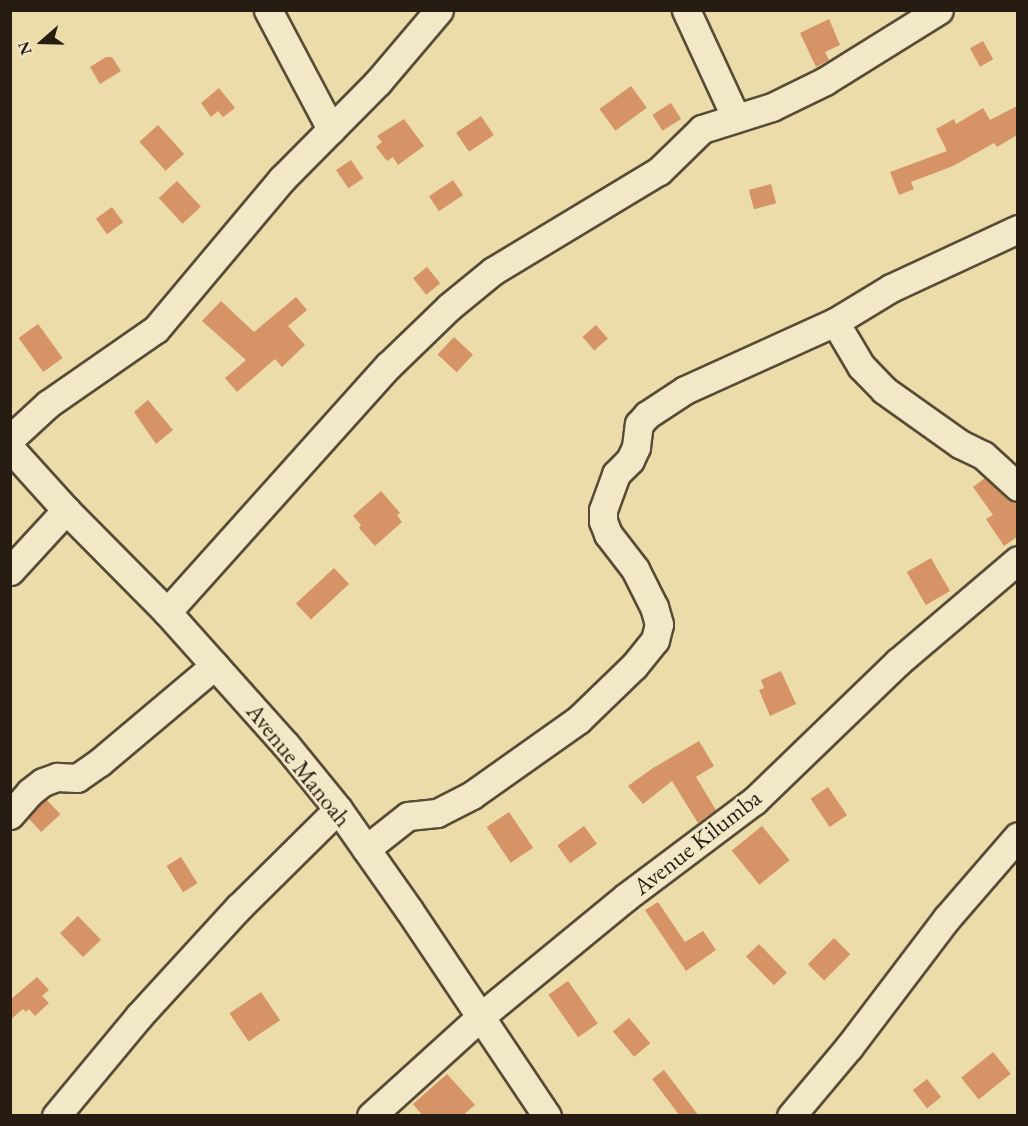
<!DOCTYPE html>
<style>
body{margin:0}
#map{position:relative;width:1028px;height:1126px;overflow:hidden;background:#ebdcaa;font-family:"EB Garamond",serif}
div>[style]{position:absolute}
.building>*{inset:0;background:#d69366;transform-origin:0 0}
.roads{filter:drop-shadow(2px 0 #584c37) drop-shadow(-2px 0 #584c37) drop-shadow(0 2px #584c37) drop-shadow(0 -2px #584c37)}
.minor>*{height:27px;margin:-13.5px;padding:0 13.5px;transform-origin:13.5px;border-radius:13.5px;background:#f2e8c8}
span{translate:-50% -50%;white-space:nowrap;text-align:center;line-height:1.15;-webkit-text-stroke:5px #f2e8c8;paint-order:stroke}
.street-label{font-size:24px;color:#271c11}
.frame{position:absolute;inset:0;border:12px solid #271c11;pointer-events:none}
.north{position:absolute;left:12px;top:12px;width:60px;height:60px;-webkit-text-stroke:4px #f2e8c8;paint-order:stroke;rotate:250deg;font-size:16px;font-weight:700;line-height:24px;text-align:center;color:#271c11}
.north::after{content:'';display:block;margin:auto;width:21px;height:27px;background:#271c11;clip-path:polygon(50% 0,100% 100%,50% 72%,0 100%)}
</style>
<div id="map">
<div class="building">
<i style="clip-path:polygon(829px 19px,840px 45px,825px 52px,829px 60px,816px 67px,800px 33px)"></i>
<i style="left:983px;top:41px;width:21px;height:15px;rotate:61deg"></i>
<i style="clip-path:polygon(106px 57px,112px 57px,121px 71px,100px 84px,90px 67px)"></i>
<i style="left:631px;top:86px;width:27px;height:39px;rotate:54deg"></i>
<i style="clip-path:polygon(219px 88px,235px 108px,223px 117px,218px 111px,211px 117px,201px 103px)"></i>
<i style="left:671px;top:103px;width:19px;height:22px;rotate:58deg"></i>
<i style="clip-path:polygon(1017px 106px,1017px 135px,997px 147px,994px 143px,953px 166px,911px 182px,914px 189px,899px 195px,890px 172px,947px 151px,936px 129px,954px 119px,956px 124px,983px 108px,990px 120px)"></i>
<i style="left:481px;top:116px;width:23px;height:30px;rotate:56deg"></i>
<i style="clip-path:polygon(404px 119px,424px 146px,398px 165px,393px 157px,387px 161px,376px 147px,382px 142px,377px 136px)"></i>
<i style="left:158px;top:125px;width:39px;height:25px;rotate:48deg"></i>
<i style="left:351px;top:160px;width:22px;height:18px;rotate:56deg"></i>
<i style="left:453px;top:180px;width:18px;height:29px;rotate:56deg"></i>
<i style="left:177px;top:181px;width:35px;height:25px;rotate:47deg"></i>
<i style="left:771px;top:184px;width:20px;height:23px;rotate:75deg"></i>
<i style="left:112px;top:207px;width:19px;height:20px;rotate:54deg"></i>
<i style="left:427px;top:267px;width:21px;height:18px;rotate:51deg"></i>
<i style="clip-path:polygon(296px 297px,307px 310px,288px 326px,305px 345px,282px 367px,275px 359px,237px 392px,225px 378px,246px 360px,202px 321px,221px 301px,254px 332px)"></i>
<i style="left:38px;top:324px;width:42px;height:24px;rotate:54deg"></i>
<i style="left:596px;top:325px;width:18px;height:18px;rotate:49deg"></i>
<i style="left:454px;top:337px;width:26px;height:24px;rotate:43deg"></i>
<i style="clip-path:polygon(148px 400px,173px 430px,156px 444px,134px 412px)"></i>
<i style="clip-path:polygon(985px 478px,1007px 499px,1017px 502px,1017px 537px,1004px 546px,986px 519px,993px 515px,973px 487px)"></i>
<i style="clip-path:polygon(381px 491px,400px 513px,397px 515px,402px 522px,375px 546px,359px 528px,361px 525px,353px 516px)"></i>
<i style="left:931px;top:558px;width:38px;height:28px;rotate:60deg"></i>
<i style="left:334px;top:568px;width:22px;height:52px;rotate:47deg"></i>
<i style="clip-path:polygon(781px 671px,796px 704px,770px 716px,759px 690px,764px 688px,761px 680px)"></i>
<i style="clip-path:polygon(699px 741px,714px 766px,696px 777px,716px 810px,698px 823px,672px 781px,643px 804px,628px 786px,653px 768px)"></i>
<i style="left:828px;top:787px;width:34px;height:21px;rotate:56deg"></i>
<i style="left:46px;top:799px;width:21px;height:26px;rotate:47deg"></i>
<i style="left:509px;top:812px;width:43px;height:27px;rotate:56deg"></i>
<i style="left:584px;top:826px;width:22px;height:33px;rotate:54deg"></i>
<i style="left:762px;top:826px;width:44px;height:39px;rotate:51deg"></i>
<i style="left:181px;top:857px;width:31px;height:17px;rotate:58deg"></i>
<i style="clip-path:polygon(658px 902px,685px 942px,703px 931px,716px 950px,686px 971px,645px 910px)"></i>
<i style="left:78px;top:916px;width:33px;height:25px;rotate:46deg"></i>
<i style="left:834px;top:938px;width:23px;height:37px;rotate:45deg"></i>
<i style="left:759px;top:944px;width:40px;height:18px;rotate:46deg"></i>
<i style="clip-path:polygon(37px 977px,49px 990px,42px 996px,49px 1003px,35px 1016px,29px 1009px,26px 1012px,23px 1009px,10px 1020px,10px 1000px)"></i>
<i style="left:568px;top:981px;width:52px;height:24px;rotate:55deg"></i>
<i style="left:261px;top:992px;width:34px;height:38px;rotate:56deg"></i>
<i style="left:629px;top:1018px;width:33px;height:21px;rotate:50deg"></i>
<i style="left:993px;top:1052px;width:28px;height:41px;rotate:51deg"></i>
<i style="clip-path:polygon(664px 1070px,699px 1116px,680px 1116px,652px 1079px)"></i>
<i style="clip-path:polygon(447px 1074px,475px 1105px,462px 1116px,423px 1116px,413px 1104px)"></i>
<i style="left:927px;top:1079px;width:23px;height:18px;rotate:52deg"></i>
</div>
<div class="roads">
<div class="minor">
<i style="left:268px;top:10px;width:135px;rotate:62.1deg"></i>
<i style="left:686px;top:10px;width:119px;rotate:65.2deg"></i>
<i style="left:835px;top:322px;width:51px;rotate:59.4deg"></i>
<i style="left:861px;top:366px;width:33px;rotate:46deg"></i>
<i style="left:884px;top:390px;width:93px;rotate:35.4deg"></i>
<i style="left:960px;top:444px;width:25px;rotate:26deg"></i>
<i style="left:983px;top:455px;width:47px;rotate:42.4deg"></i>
<i style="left:10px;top:439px;width:52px;rotate:-42.6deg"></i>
<i style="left:48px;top:404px;width:131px;rotate:-34.8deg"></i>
<i style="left:156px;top:329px;width:196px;rotate:-50deg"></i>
<i style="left:282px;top:179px;width:136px;rotate:-45.3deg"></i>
<i style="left:378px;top:82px;width:94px;rotate:-49.7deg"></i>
<i style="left:10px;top:448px;width:84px;rotate:47.9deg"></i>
<i style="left:66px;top:510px;width:144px;rotate:45.3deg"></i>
<i style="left:167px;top:612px;width:178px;rotate:48.2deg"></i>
<i style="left:286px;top:745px;width:82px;rotate:50.9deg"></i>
<i style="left:338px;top:809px;width:123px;rotate:54.9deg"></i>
<i style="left:409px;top:910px;width:248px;rotate:56.2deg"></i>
<i style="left:10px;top:571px;width:83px;rotate:-47.4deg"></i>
<i style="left:167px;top:612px;width:332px;rotate:-48.1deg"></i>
<i style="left:389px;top:365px;width:83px;rotate:-44deg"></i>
<i style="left:449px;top:307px;width:57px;rotate:-39.3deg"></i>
<i style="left:493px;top:271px;width:194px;rotate:-31.1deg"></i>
<i style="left:659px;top:171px;width:60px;rotate:-44.3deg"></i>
<i style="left:702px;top:129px;width:73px;rotate:-17.4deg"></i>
<i style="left:772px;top:107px;width:59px;rotate:-26.1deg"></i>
<i style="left:825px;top:81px;width:134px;rotate:-31.9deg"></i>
<i style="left:10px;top:815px;width:30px;rotate:-49deg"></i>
<i style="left:30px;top:792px;width:16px;rotate:-38deg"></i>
<i style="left:43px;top:782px;width:15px;rotate:-20deg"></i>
<i style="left:57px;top:777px;width:20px;rotate:3deg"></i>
<i style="left:77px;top:778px;width:28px;rotate:-35deg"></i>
<i style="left:100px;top:762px;width:150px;rotate:-40.1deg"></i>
<i style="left:366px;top:849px;width:53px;rotate:-38.2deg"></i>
<i style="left:408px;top:816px;width:29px;rotate:-6deg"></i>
<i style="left:437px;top:813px;width:39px;rotate:-27deg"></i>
<i style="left:472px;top:795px;width:130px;rotate:-35.3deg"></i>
<i style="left:578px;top:720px;width:78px;rotate:-44deg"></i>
<i style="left:634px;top:666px;width:33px;rotate:-51deg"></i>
<i style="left:655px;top:640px;width:16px;rotate:-76deg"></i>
<i style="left:659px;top:624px;width:18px;rotate:-106deg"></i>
<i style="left:654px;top:607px;width:42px;rotate:-116.6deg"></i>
<i style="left:635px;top:569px;width:44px;rotate:-127.6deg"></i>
<i style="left:608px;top:534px;width:14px;rotate:-111deg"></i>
<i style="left:603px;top:521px;width:11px;rotate:-90deg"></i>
<i style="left:603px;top:510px;width:38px;rotate:-70deg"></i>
<i style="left:616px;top:474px;width:20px;rotate:-45deg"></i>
<i style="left:630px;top:460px;width:14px;rotate:-65deg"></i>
<i style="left:636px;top:447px;width:23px;rotate:-83deg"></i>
<i style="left:639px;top:424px;width:12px;rotate:-48deg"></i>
<i style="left:647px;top:415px;width:45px;rotate:-33.3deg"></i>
<i style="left:685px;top:390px;width:165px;rotate:-24.4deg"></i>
<i style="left:835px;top:322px;width:66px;rotate:-31.3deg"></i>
<i style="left:891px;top:288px;width:140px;rotate:-24.9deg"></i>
<i style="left:56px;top:1116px;width:130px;rotate:-50.3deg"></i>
<i style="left:139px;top:1016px;width:148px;rotate:-47.5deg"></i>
<i style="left:239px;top:907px;width:139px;rotate:-44.7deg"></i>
<i style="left:371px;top:1116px;width:147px;rotate:-42.2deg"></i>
<i style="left:480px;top:1017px;width:189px;rotate:-39.4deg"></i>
<i style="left:626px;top:897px;width:160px;rotate:-36.9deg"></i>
<i style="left:754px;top:801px;width:200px;rotate:-44deg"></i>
<i style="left:898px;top:662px;width:157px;rotate:-40.4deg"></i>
<i style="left:791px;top:1116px;width:90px;rotate:-50deg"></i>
<i style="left:849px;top:1047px;width:162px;rotate:-52.8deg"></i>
<i style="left:947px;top:918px;width:108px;rotate:-49.1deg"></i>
</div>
</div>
<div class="street-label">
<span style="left:299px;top:765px;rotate:51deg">Avenue Manoah</span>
<span style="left:697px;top:842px;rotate:-38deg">Avenue Kilumba</span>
</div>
<div class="frame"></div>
<div class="north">N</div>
</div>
